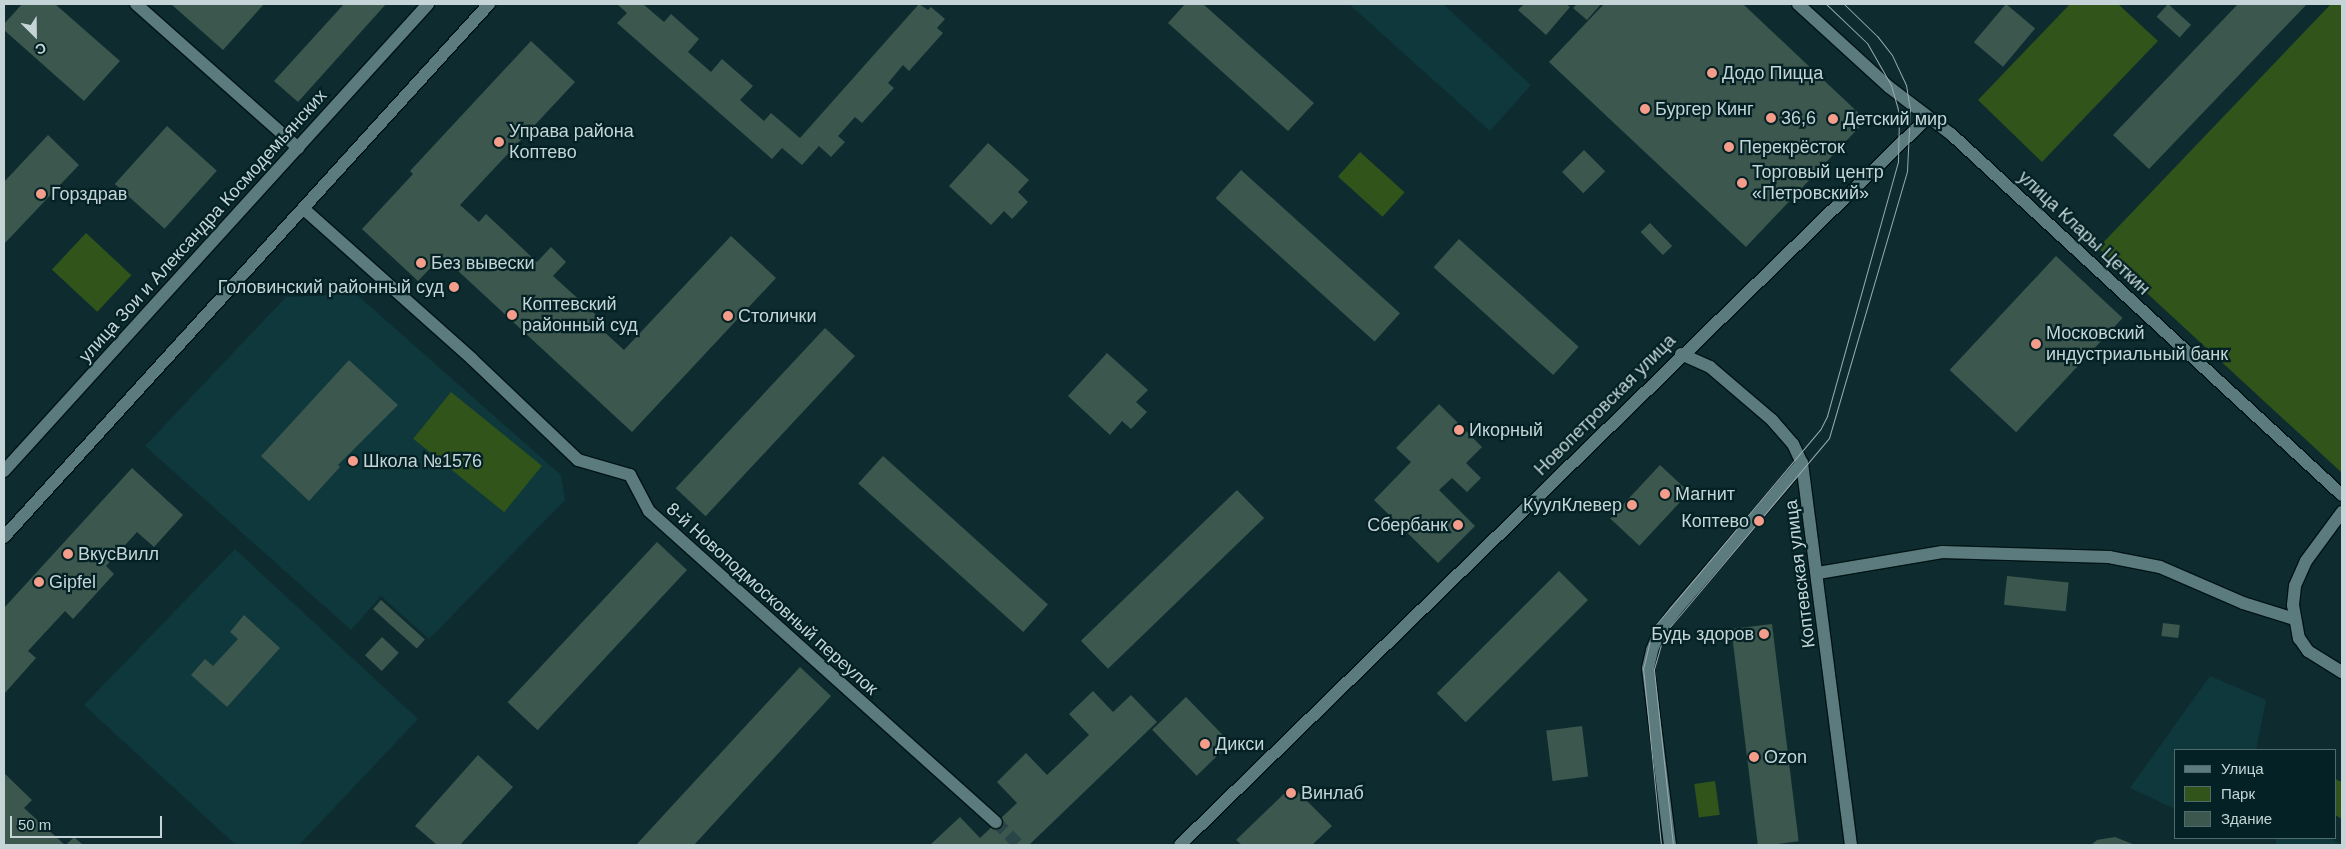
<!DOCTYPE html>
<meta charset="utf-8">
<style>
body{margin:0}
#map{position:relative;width:2346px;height:849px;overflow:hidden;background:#0e2c2f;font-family:Arial,sans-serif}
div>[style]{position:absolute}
.built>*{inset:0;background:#0e383c}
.green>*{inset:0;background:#31541b;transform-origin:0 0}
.building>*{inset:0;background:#3c574d;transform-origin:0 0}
.minor-tunnel>*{height:12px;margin-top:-6px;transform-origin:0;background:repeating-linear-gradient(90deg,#294548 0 12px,transparent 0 18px)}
.roads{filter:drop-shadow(1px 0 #001315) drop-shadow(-1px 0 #001315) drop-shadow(0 1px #001315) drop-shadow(0 -1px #001315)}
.minor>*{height:12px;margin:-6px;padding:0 6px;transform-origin:6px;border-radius:6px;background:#5c7b7e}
.tertiary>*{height:12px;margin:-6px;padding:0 6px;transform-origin:6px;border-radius:6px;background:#5c7b7e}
.secondary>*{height:12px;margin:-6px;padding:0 6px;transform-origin:6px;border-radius:6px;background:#5c7b7e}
.tram>*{height:1px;margin:-0.5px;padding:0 0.5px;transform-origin:0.5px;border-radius:0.5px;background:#98abae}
.dots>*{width:14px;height:14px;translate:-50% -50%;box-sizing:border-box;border:2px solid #042225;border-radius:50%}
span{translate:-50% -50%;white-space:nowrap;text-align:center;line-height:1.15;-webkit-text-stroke:4.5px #042225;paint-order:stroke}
.poi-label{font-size:18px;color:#c5d5d7}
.left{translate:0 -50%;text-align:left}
.right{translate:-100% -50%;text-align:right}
.street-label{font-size:18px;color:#c5d5d7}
.frame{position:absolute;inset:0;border:5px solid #c5d5d7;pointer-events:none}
.legend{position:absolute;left:2174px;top:749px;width:162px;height:90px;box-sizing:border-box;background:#042225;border:1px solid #516a6c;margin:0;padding:6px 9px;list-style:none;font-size:15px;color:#c5d5d7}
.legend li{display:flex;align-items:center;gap:10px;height:25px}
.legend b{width:25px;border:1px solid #516a6c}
.north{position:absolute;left:10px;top:10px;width:50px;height:50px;-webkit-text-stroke:4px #042225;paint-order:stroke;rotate:157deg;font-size:14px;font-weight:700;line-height:20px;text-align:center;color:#c5d5d7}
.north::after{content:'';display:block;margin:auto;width:18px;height:22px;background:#c5d5d7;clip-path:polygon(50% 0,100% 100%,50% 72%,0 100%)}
.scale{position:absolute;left:10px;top:816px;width:152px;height:22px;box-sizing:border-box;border:2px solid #c5d5d7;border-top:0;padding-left:6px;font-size:15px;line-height:18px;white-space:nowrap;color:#c5d5d7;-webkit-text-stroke:4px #042225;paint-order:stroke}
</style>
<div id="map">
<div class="built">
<i style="clip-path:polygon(1349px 4px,1443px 4px,1531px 85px,1490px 131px)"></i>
<i style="clip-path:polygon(356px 294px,561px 475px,565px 500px,429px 639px,381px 596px,351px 630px,145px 446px,286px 297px)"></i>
<i style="clip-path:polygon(235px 549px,418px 719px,299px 845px,236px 845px,84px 705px)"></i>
<i style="clip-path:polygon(2210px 676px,2266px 700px,2256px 750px,2175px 750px,2175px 809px,2130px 788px)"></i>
<i style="clip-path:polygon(2276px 838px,2330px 838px,2342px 845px,2276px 845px)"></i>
</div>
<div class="green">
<i style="clip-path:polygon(2070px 4px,2118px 4px,2158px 41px,2042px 162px,1978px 100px)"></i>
<i style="clip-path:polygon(2331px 4px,2342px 4px,2341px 472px,2098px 248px)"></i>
<i style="left:1360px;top:152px;width:60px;height:33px;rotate:42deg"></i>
<i style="left:86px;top:233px;width:62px;height:50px;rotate:43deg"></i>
<i style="left:451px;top:392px;width:117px;height:60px;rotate:39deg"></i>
<i style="clip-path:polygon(2335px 779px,2342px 782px,2342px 819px,2335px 815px)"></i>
<i style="left:1715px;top:781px;width:34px;height:21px;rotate:82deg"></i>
</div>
<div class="building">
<i style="clip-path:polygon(22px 4px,55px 4px,120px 61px,84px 101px,4px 30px,4px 24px)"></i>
<i style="clip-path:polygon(171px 4px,264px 4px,223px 50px)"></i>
<i style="clip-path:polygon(344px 4px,386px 4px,298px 102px,274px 81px)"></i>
<i style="clip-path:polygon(617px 4px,643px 4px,664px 22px,671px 14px,699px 39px,688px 52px,711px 72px,722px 59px,753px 86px,740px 100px,764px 121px,771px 113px,800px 138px,919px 4px,928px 10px,931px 7px,945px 19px,937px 28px,943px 33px,909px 71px,903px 65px,888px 83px,894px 88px,862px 123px,855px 117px,838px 136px,845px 142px,831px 157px,819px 146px,802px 165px,782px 148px,772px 159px,617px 23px,627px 13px)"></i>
<i style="clip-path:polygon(1185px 4px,1203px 4px,1314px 103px,1288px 131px,1168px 23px)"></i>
<i style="clip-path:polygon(1524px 4px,1566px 4px,1570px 7px,1546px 35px,1518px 10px)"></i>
<i style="clip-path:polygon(1577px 4px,1601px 4px,1587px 20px,1573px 8px)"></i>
<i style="clip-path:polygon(1604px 4px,1743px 4px,1866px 120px,1746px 247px,1549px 62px)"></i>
<i style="left:2006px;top:4px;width:38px;height:50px;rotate:40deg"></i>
<i style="left:2168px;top:4px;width:31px;height:17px;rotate:42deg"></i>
<i style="clip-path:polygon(2238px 4px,2307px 4px,2149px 169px,2113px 135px)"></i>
<i style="clip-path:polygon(531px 41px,575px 82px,460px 205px,479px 222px,486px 214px,537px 262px,551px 247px,566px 262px,553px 276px,605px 323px,600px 328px,624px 350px,731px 236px,776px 278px,632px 432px,442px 256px,418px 281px,362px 229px,413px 174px,410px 171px)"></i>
<i style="left:167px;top:126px;width:67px;height:78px;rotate:42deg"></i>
<i style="clip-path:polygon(48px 135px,79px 165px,4px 244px,4px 182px)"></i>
<i style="clip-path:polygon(988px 143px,1029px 180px,1018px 192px,1028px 202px,1012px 219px,1004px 211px,991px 225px,949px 186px)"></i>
<i style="left:1584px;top:150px;width:30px;height:31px;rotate:45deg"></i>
<i style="left:1241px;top:170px;width:214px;height:38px;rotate:42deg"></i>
<i style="left:1650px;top:223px;width:32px;height:13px;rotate:46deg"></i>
<i style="left:1459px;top:239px;width:161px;height:38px;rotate:42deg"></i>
<i style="left:2056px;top:256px;width:91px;height:156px;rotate:43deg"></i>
<i style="left:825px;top:328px;width:41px;height:219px;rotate:43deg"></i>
<i style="clip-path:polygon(1107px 353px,1148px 390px,1136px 402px,1147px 412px,1131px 429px,1122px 421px,1110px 435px,1068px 396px)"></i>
<i style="clip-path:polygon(349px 360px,398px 405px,338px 465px,340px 467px,309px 501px,261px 456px)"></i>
<i style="clip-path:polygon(1439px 404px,1482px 447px,1466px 463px,1481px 478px,1467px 492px,1452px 478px,1439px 490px,1475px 526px,1438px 563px,1374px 500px,1411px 462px,1396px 448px)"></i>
<i style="left:883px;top:456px;width:222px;height:37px;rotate:42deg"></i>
<i style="left:1660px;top:465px;width:40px;height:73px;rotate:43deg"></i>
<i style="clip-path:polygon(132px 468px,183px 515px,154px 547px,137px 532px,106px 566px,114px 574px,73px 619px,65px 611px,28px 651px,36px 658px,4px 694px,4px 608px)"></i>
<i style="left:1237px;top:490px;width:39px;height:217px;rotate:46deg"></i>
<i style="left:657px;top:542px;width:41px;height:219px;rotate:43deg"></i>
<i style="left:1559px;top:571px;width:41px;height:173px;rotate:45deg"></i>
<i style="left:2007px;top:576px;width:62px;height:29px;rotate:6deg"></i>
<i style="left:381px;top:600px;width:59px;height:12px;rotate:42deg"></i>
<i style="clip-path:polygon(244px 615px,280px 648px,227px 707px,191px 675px,205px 659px,213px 666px,238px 639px,230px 632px)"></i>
<i style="left:2163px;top:623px;width:17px;height:13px;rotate:7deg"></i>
<i style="left:1772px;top:624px;width:219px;height:41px;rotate:83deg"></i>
<i style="left:382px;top:637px;width:23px;height:25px;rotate:43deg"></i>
<i style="clip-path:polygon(800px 667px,831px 696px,694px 845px,636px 845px)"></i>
<i style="clip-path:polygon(1093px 691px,1113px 712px,1131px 695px,1157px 722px,1029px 845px,930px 845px,960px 817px,980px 838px,1017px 803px,997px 782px,1026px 753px,1047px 775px,1089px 735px,1069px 714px)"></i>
<i style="left:1186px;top:697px;width:64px;height:47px;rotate:46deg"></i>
<i style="left:1582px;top:726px;width:51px;height:36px;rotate:83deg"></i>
<i style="clip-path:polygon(478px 755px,513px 787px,460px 845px,437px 845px,415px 826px)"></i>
<i style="clip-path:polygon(4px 773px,32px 800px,24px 808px,65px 845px,4px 845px)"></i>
<i style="clip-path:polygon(1292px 786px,1332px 826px,1312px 845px,1242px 845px,1236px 840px)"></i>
<i style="clip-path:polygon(74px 837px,83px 845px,66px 845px)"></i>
<i style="clip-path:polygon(2115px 837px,2135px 845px,2091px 845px,2097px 840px)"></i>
</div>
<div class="minor-tunnel">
<i style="left:996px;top:822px;width:33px;rotate:45deg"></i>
</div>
<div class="roads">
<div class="minor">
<i style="left:136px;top:4px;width:217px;rotate:41.6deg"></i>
<i style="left:305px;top:210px;width:224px;rotate:41.7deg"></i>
<i style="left:472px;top:359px;width:146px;rotate:43.6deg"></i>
<i style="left:578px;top:460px;width:54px;rotate:16.1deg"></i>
<i style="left:630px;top:475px;width:41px;rotate:62.2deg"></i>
<i style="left:649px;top:511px;width:466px;rotate:41.9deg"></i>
<i style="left:1670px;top:845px;width:178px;rotate:-97.1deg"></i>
<i style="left:1648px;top:668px;width:18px;rotate:-77deg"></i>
<i style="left:1652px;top:650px;width:21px;rotate:-67deg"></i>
<i style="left:1660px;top:631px;width:25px;rotate:-53deg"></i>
<i style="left:1675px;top:611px;width:195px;rotate:-49.4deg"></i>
</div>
<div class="tertiary">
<i style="left:1798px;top:4px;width:123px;rotate:42.4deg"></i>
<i style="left:1889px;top:87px;width:78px;rotate:37.2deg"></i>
<i style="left:1951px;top:134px;width:532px;rotate:42.72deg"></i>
<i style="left:1681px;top:354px;width:32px;rotate:24deg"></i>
<i style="left:1710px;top:367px;width:82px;rotate:40.5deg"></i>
<i style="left:1772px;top:420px;width:32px;rotate:49deg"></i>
<i style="left:1793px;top:444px;width:21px;rotate:65deg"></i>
<i style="left:1802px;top:463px;width:385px;rotate:82.7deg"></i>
<i style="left:2342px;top:512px;width:61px;rotate:126.3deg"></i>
<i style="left:2306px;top:561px;width:27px;rotate:114deg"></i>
<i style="left:2295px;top:586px;width:19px;rotate:96deg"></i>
<i style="left:2293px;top:605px;width:34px;rotate:80deg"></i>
<i style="left:2299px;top:638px;width:16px;rotate:55deg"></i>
<i style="left:2308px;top:651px;width:40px;rotate:32deg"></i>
<i style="left:1818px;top:573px;width:126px;rotate:-9.6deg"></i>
<i style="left:1942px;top:552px;width:167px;rotate:1.7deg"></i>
<i style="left:2109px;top:557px;width:52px;rotate:11.1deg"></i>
<i style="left:2160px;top:567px;width:90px;rotate:23.4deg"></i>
<i style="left:2243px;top:603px;width:53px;rotate:17.4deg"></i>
<i style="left:1180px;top:845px;width:1044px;rotate:-44.22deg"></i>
</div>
<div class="secondary">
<i style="left:4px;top:471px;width:631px;rotate:-47.76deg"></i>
<i style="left:4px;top:537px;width:721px;rotate:-47.7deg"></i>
</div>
</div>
<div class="tram">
<i style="left:1661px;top:845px;width:177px;rotate:-95.8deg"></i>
<i style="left:1643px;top:669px;width:42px;rotate:-76.3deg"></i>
<i style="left:1653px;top:628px;width:259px;rotate:-49.9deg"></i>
<i style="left:1820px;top:430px;width:16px;rotate:-63deg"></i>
<i style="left:1827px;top:416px;width:264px;rotate:-74.4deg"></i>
<i style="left:1898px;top:162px;width:49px;rotate:-88.8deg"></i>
<i style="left:1899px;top:113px;width:29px;rotate:-106deg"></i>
<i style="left:1891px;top:85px;width:48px;rotate:-119.7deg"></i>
<i style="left:1867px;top:43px;width:57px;rotate:-136.4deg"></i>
<i style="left:1673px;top:845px;width:177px;rotate:-96.2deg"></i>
<i style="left:1654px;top:669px;width:36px;rotate:-74deg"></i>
<i style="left:1664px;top:634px;width:256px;rotate:-49.9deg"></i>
<i style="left:1829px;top:438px;width:278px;rotate:-73.7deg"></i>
<i style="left:1907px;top:171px;width:61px;rotate:-87.2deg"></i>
<i style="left:1910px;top:110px;width:25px;rotate:-99deg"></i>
<i style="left:1906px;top:85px;width:33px;rotate:-115deg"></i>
<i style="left:1892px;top:55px;width:24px;rotate:-128deg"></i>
<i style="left:1877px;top:36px;width:46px;rotate:-135.9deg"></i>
</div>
<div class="dots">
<i style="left:1712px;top:73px;background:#f49d8b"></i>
<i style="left:1645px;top:109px;background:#f49d8b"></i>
<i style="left:1771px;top:118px;background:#f49d8b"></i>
<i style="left:1833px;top:119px;background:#f49d8b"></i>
<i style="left:499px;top:142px;background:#f49d8b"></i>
<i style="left:1729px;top:147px;background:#f49d8b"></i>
<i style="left:1742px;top:183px;background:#f49d8b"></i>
<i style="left:41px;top:194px;background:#f49d8b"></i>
<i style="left:421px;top:263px;background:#f49d8b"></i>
<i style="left:454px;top:287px;background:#f49d8b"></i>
<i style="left:512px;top:315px;background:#f49d8b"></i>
<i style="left:728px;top:316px;background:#f49d8b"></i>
<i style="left:2036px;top:344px;background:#f49d8b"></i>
<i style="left:1459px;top:430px;background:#f49d8b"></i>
<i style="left:353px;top:461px;background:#f49d8b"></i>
<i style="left:1665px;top:494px;background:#f49d8b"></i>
<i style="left:1632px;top:505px;background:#f49d8b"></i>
<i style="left:1759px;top:521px;background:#f49d8b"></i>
<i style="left:1458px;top:525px;background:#f49d8b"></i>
<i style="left:68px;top:554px;background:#f49d8b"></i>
<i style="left:39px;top:582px;background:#f49d8b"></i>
<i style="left:1764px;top:634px;background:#f49d8b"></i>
<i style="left:1205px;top:744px;background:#f49d8b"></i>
<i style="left:1754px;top:757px;background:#f49d8b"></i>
<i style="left:1291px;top:793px;background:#f49d8b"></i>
</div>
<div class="poi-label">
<span class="left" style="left:1722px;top:73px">Додо Пицца</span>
<span class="left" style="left:1655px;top:109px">Бургер Кинг</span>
<span class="left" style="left:1781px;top:118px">36,6</span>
<span class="left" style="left:1843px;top:119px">Детский мир</span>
<span class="left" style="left:509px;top:142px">Управа района<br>Коптево</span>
<span class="left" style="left:1739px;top:147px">Перекрёсток</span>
<span class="left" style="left:1752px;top:183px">Торговый центр<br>«Петровский»</span>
<span class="left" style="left:51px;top:194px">Горздрав</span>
<span class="left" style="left:431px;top:263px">Без вывески</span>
<span class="right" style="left:444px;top:287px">Головинский районный суд</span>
<span class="left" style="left:522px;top:315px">Коптевский<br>районный суд</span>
<span class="left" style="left:738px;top:316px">Столички</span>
<span class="left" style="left:2046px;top:344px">Московский<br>индустриальный банк</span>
<span class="left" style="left:1469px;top:430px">Икорный</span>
<span class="left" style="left:363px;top:461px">Школа №1576</span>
<span class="left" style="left:1675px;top:494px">Магнит</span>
<span class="right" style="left:1622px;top:505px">КуулКлевер</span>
<span class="right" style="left:1749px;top:521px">Коптево</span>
<span class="right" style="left:1448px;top:525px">Сбербанк</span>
<span class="left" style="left:78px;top:554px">ВкусВилл</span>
<span class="left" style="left:49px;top:582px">Gipfel</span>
<span class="right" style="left:1754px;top:634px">Будь здоров</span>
<span class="left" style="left:1215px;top:744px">Дикси</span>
<span class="left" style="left:1764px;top:757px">Ozon</span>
<span class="left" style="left:1301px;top:793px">Винлаб</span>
</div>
<div class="street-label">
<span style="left:203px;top:226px;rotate:-48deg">улица Зои и Александра Космодемьянских</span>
<span style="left:2084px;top:233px;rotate:43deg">улица Клары Цеткин</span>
<span style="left:1605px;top:405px;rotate:-45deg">Новопетровская улица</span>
<span style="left:1800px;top:574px;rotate:-97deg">Коптевская улица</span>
<span style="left:772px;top:599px;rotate:42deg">8-й Новоподмосковный переулок</span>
</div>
<div class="frame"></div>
<ul class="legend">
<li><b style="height:6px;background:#5c7b7e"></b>Улица</li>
<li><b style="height:14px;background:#31541b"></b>Парк</li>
<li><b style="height:14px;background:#3c574d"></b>Здание</li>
</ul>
<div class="north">С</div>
<div class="scale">50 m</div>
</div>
